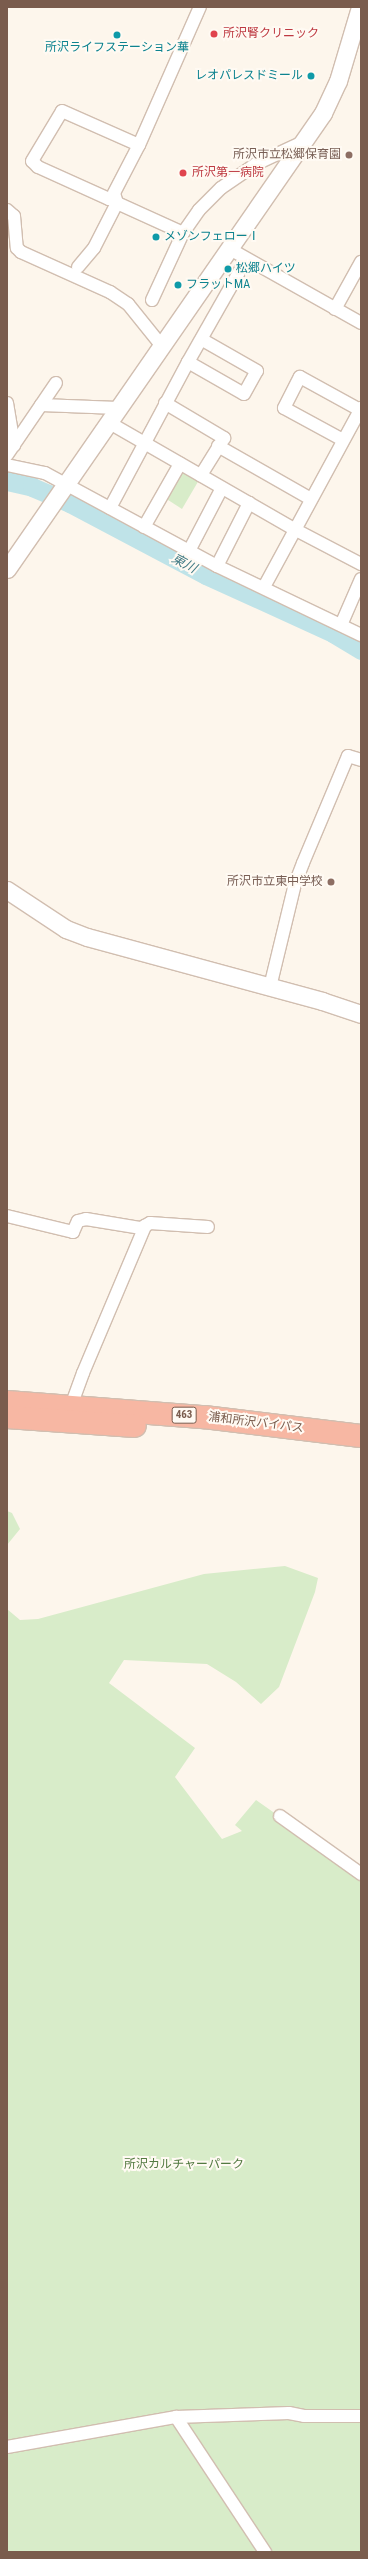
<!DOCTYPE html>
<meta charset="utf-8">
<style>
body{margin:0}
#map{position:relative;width:368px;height:2559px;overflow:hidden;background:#fdf6ec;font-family:"Roboto Condensed","Noto Sans JP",sans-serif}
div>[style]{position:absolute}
.green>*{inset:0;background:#d8ecc9}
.river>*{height:19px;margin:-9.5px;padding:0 9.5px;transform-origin:9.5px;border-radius:9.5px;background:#bfe3e8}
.roads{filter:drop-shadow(1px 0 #d1beb0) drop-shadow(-1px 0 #d1beb0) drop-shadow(0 1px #d1beb0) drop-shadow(0 -1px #d1beb0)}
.street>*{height:12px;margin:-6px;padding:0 6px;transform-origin:6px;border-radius:6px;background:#fff}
.secondary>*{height:17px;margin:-8.5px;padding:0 8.5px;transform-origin:8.5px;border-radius:8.5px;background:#fff}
.highway>*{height:22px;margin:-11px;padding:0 11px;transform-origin:11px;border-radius:11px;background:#f7b7a3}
.dots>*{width:11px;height:11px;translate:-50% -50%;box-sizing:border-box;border:2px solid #fffaf3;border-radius:50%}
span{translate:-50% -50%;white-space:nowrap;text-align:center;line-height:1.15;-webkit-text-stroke:4px #fffaf3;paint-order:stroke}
.shield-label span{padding:1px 3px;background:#fffaf3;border:1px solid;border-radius:3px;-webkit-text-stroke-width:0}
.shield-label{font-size:11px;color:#7a5c4d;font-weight:700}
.health-label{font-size:12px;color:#be3a42}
.left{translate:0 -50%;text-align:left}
.culture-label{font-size:12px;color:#0d838f}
.right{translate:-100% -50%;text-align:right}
.education-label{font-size:12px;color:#785e54}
.street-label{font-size:12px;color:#7a5c4d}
.park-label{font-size:12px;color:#537a41}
.water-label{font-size:13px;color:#437c86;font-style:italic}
.frame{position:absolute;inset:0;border:8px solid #7a5c4d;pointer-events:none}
</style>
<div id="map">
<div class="green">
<i style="clip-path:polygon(184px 472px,199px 480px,182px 509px,165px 498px,180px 473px)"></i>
<i style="clip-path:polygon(7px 1511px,12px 1513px,20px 1529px,7px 1545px)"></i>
<i style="clip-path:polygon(285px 1566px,318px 1578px,315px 1592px,279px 1687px,261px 1704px,236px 1682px,207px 1664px,124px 1660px,109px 1683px,195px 1748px,175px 1777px,222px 1839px,242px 1831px,235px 1825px,256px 1800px,361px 1874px,361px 2552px,7px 2552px,7px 1609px,20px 1620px,38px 1619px,204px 1574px)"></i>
</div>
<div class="river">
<i style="left:7px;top:481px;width:26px;rotate:13deg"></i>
<i style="left:32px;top:487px;width:41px;rotate:22.8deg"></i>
<i style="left:70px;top:503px;width:154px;rotate:27.9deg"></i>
<i style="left:206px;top:575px;width:140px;rotate:24.5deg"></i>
<i style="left:333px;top:633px;width:33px;rotate:31deg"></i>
</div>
<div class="roads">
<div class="street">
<i style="left:115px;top:199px;width:6px;rotate:180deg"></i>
<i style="left:109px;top:199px;width:78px;rotate:-155.7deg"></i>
<i style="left:38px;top:167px;width:8px;rotate:-135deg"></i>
<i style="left:32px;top:161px;width:58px;rotate:-59deg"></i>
<i style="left:62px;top:111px;width:84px;rotate:23.8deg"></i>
<i style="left:117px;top:203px;width:72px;rotate:24.4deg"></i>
<i style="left:7px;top:210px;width:9px;rotate:41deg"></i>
<i style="left:14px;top:216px;width:32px;rotate:85deg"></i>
<i style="left:17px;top:248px;width:6px;rotate:45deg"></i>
<i style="left:21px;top:252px;width:98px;rotate:24.2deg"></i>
<i style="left:110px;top:292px;width:22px;rotate:34deg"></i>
<i style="left:128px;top:304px;width:53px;rotate:51.2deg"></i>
<i style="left:228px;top:248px;width:153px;rotate:29.4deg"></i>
<i style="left:78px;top:267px;width:25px;rotate:-50deg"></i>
<i style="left:94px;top:248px;width:51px;rotate:-62.9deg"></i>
<i style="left:117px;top:203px;width:10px;rotate:-107deg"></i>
<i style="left:114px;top:193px;width:54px;rotate:-62.5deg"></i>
<i style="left:139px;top:145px;width:151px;rotate:-66.2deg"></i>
<i style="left:152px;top:300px;width:74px;rotate:-65.2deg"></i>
<i style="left:183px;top:233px;width:28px;rotate:-55deg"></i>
<i style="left:199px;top:210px;width:31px;rotate:-45deg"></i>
<i style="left:221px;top:188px;width:42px;rotate:-34.4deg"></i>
<i style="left:256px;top:164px;width:52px;rotate:-25.1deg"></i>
<i style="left:335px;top:309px;width:54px;rotate:-61deg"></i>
<i style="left:188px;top:362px;width:64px;rotate:29.7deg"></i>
<i style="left:244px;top:394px;width:26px;rotate:-61deg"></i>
<i style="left:257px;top:371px;width:64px;rotate:-150.3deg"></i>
<i style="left:7px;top:403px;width:43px;rotate:80.5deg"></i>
<i style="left:165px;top:403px;width:69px;rotate:30.7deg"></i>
<i style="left:224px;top:438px;width:44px;rotate:121.9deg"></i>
<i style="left:41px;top:405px;width:77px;rotate:2.2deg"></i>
<i style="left:108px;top:422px;width:215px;rotate:29.9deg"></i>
<i style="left:294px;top:529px;width:76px;rotate:27.6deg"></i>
<i style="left:343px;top:440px;width:67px;rotate:-151.5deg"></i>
<i style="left:284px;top:408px;width:35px;rotate:-63deg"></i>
<i style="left:300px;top:377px;width:68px;rotate:28.8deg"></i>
<i style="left:218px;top:446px;width:107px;rotate:29.7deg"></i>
<i style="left:7px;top:455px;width:87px;rotate:-55.8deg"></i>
<i style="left:7px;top:465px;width:39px;rotate:12deg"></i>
<i style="left:45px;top:473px;width:196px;rotate:28.4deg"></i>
<i style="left:217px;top:566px;width:160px;rotate:25.6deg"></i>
<i style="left:110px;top:508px;width:166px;rotate:-61.9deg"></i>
<i style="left:188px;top:362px;width:117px;rotate:-60.4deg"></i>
<i style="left:144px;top:527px;width:73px;rotate:-60.3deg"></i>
<i style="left:189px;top:551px;width:71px;rotate:-62.4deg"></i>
<i style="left:217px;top:566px;width:71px;rotate:-63.1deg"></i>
<i style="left:264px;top:587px;width:204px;rotate:-61.5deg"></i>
<i style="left:341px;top:625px;width:50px;rotate:-66.5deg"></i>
<i style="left:270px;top:987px;width:106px;rotate:-76.4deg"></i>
<i style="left:295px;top:884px;width:22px;rotate:-69deg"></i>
<i style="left:303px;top:863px;width:116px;rotate:-67.2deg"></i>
<i style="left:348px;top:756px;width:14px;rotate:17deg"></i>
<i style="left:7px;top:1216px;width:68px;rotate:13.6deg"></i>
<i style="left:73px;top:1232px;width:12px;rotate:-66deg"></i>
<i style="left:78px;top:1221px;width:8px;rotate:-14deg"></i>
<i style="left:86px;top:1219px;width:56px;rotate:9.3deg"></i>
<i style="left:141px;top:1228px;width:4px;rotate:-27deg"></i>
<i style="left:71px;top:1406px;width:35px;rotate:-70deg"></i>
<i style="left:83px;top:1373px;width:160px;rotate:-67.1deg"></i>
<i style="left:145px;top:1226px;width:6px;rotate:-31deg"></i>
<i style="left:150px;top:1223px;width:58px;rotate:3.9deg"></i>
<i style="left:280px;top:1816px;width:100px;rotate:35.6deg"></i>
<i style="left:176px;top:2417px;width:162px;rotate:56.6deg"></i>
<i style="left:7px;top:2447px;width:172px;rotate:-10.1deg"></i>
<i style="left:176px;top:2417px;width:113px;rotate:-2deg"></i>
<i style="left:289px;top:2413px;width:15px;rotate:11deg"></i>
<i style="left:304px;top:2416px;width:57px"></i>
</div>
<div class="secondary">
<i style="left:7px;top:569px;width:555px;rotate:-55.28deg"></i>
<i style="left:323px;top:113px;width:35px;rotate:-65deg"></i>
<i style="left:338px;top:81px;width:77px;rotate:-73.4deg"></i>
<i style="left:7px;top:890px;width:71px;rotate:33.5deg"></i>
<i style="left:66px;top:929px;width:22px;rotate:21deg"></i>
<i style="left:87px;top:937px;width:244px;rotate:15.2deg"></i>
<i style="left:322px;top:1001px;width:41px;rotate:18.4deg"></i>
</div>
<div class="highway">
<i style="left:7px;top:1402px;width:198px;rotate:4.4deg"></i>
<i style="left:204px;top:1417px;width:158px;rotate:6.9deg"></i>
<i style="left:7px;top:1417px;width:128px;rotate:4deg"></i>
</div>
</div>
<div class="dots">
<i style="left:214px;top:34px;background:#e0444e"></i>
<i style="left:117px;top:35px;background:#0f9aa8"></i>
<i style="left:311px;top:76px;background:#0f9aa8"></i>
<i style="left:349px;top:155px;background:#8d6e63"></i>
<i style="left:183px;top:173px;background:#e0444e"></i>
<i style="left:156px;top:237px;background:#0f9aa8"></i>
<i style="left:228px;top:269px;background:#0f9aa8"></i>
<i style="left:178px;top:285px;background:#0f9aa8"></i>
<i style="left:331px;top:882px;background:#8d6e63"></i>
</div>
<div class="shield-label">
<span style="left:184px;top:1415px">463</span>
</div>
<div class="health-label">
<span class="left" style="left:223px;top:34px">所沢腎クリニック</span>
<span class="left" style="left:192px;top:173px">所沢第一病院</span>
</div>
<div class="culture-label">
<span style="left:117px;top:48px">所沢ライフステーション華</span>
<span class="right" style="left:303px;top:76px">レオパレスドミール</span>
<span class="left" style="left:164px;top:237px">メゾンフェローⅠ</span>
<span class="left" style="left:236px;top:269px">松郷ハイツ</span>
<span class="left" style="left:186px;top:285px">フラットMA</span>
</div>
<div class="education-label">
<span class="right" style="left:341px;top:155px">所沢市立松郷保育園</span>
<span class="right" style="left:323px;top:882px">所沢市立東中学校</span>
</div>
<div class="street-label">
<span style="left:256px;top:1423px;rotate:7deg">浦和所沢バイパス</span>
</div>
<div class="park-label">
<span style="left:184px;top:2165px">所沢カルチャーパーク</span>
</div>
<div class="water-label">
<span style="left:184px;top:564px;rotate:28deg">東川</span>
</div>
<div class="frame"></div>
</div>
